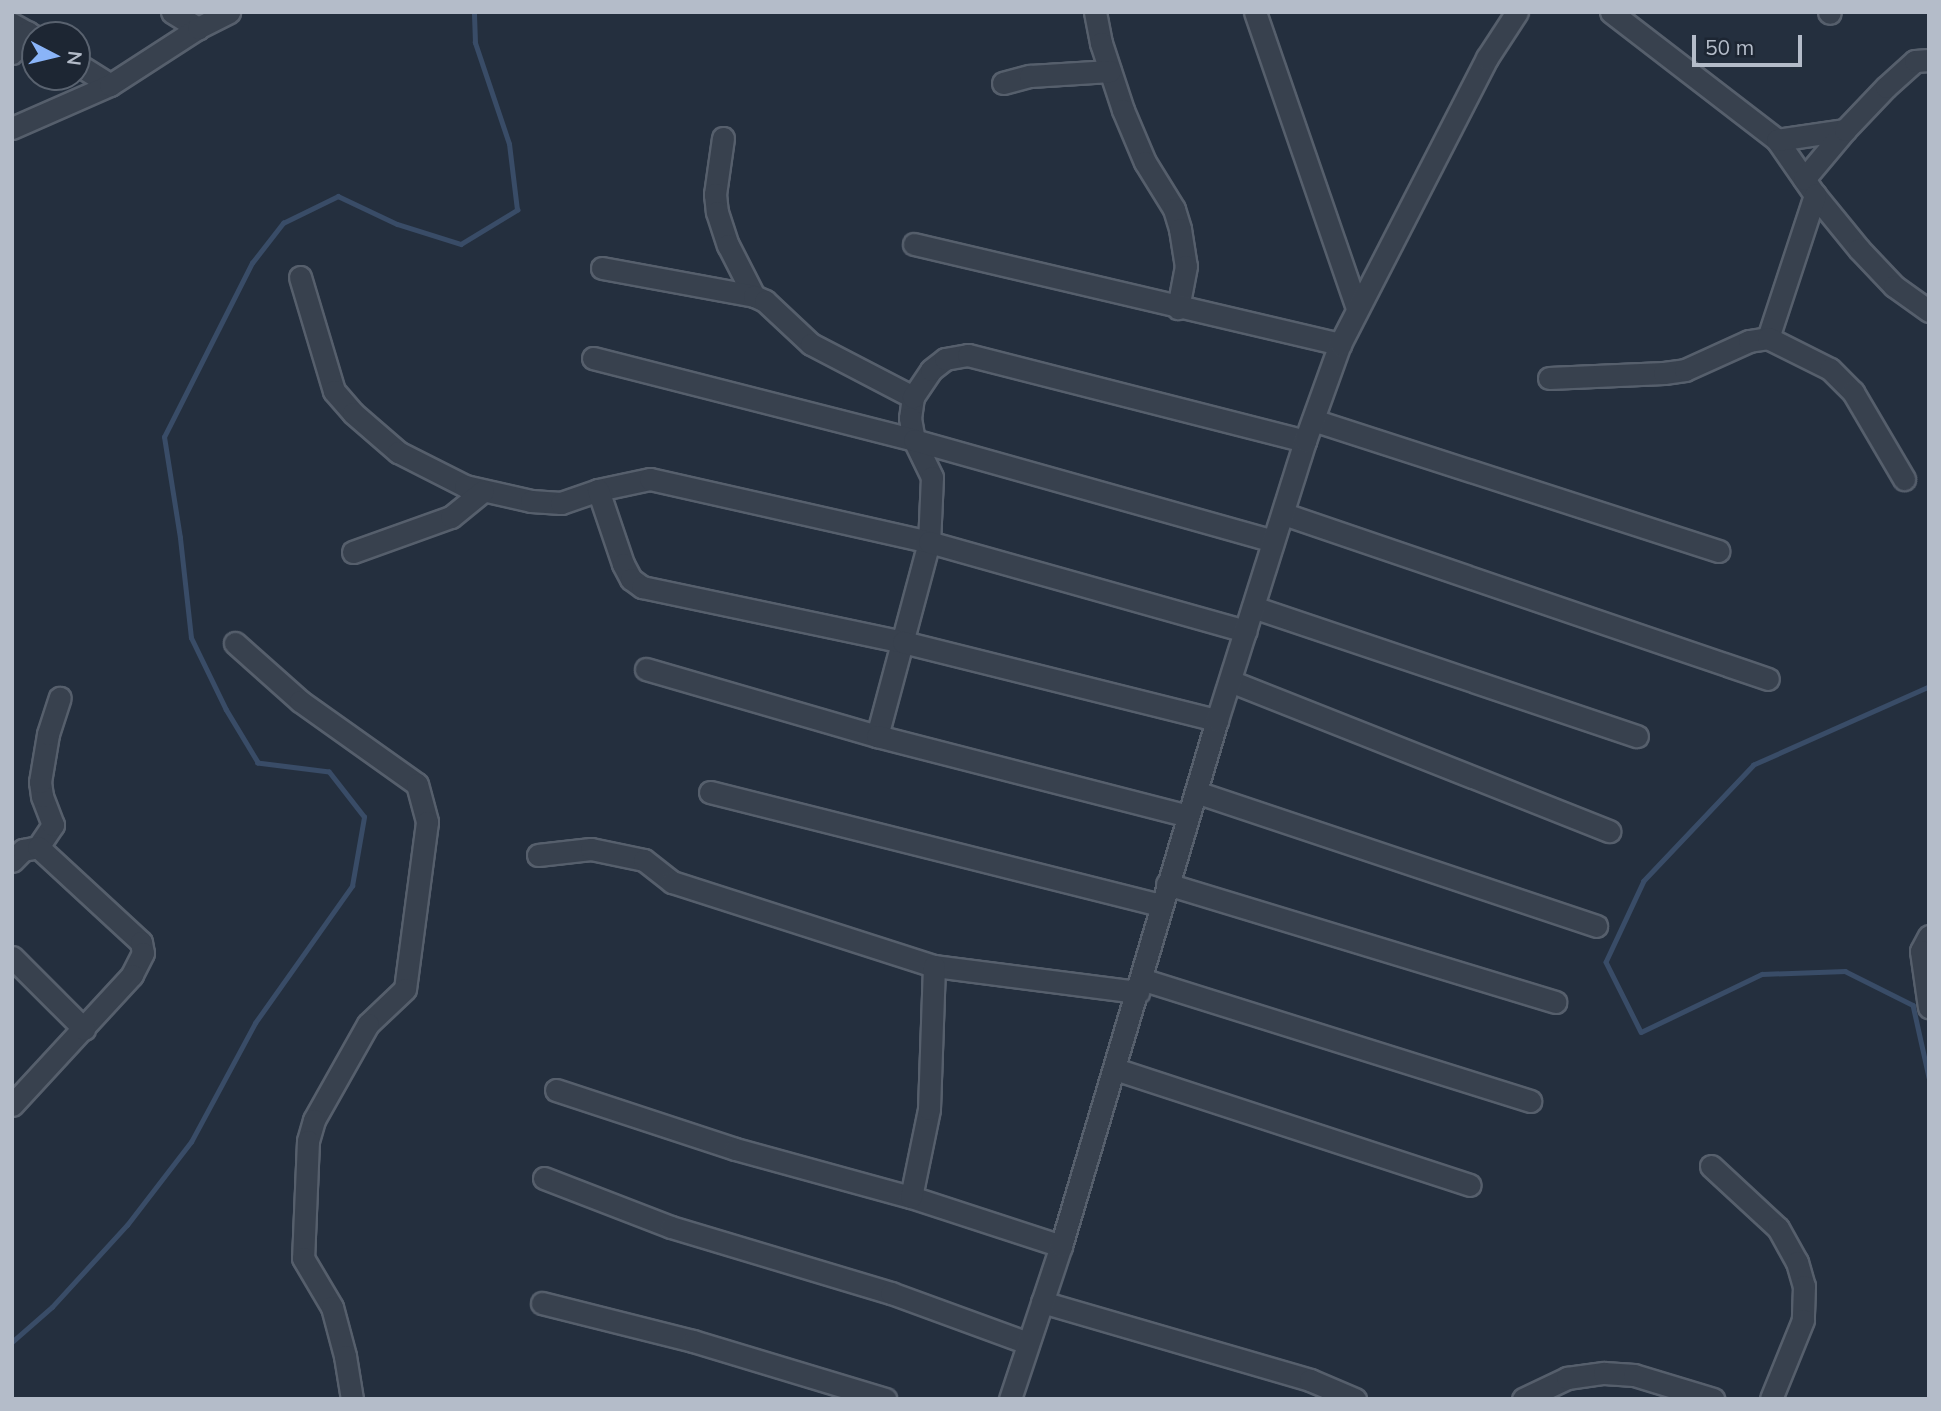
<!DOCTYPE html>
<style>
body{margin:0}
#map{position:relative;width:1941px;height:1411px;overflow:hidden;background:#242f3e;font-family:Mulish,sans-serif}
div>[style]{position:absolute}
.stream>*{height:4.5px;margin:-2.25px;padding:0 2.25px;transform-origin:2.25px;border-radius:2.25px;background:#394c67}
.roads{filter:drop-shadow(2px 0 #565f6c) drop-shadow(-2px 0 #565f6c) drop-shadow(0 2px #565f6c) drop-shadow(0 -2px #565f6c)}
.minor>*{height:21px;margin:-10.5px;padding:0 10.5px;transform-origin:10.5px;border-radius:10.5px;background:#38414e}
span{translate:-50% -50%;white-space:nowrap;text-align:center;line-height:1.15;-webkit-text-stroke:5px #1d2633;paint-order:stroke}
.frame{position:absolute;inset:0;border:14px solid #b4bcc9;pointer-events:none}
.north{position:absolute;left:21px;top:21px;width:70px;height:70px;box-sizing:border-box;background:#1d2633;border:2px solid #59626f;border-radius:50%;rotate:97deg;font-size:19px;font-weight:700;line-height:28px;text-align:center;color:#b4bcc9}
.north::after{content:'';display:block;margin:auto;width:24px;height:32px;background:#8ab4f8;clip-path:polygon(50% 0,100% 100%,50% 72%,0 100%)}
.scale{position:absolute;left:1692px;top:35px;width:110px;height:32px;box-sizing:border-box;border:4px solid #b4bcc9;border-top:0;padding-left:9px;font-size:21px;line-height:24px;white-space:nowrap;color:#b4bcc9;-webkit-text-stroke:5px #1d2633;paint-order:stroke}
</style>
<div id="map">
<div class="stream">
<i style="left:1929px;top:687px;width:192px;rotate:156deg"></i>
<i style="left:1754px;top:765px;width:160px;rotate:133.5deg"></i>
<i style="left:1644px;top:881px;width:89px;rotate:115.1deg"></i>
<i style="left:1606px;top:962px;width:78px;rotate:63.4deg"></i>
<i style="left:1641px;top:1032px;width:134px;rotate:-25.6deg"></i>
<i style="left:1762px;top:974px;width:83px;rotate:-2.1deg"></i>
<i style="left:1845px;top:971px;width:76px;rotate:26.6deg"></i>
<i style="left:1913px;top:1005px;width:74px;rotate:77.5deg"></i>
<i style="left:12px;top:1342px;width:53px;rotate:-41.2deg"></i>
<i style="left:52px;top:1307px;width:111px;rotate:-47.6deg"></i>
<i style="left:127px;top:1225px;width:105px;rotate:-52.4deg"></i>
<i style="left:191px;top:1142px;width:135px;rotate:-61.7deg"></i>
<i style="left:255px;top:1023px;width:168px;rotate:-54.7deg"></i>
<i style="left:352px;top:886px;width:70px;rotate:-80.1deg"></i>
<i style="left:364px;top:817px;width:57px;rotate:-127.9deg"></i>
<i style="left:329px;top:772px;width:72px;rotate:-172.8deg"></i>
<i style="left:258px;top:763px;width:62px;rotate:-121.1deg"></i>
<i style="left:226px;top:710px;width:80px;rotate:-115.9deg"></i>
<i style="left:191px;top:638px;width:101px;rotate:-96.3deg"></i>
<i style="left:180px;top:538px;width:102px;rotate:-99deg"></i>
<i style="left:164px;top:437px;width:195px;rotate:-63.2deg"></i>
<i style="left:252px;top:263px;width:51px;rotate:-52.2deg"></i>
<i style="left:283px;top:223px;width:61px;rotate:-26.1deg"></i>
<i style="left:338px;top:196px;width:65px;rotate:25.4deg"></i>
<i style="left:397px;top:224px;width:67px;rotate:17.4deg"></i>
<i style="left:461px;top:244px;width:66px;rotate:-31.3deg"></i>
<i style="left:517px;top:210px;width:66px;rotate:-96.9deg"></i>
<i style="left:509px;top:144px;width:107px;rotate:-108.6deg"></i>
<i style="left:475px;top:43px;width:31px;rotate:-92deg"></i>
</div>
<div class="roads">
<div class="minor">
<i style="left:172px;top:12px;width:31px;rotate:32deg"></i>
<i style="left:1095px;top:12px;width:32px;rotate:79deg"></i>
<i style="left:1101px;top:43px;width:71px;rotate:71.8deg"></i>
<i style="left:1123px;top:110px;width:56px;rotate:67.1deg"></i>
<i style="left:1145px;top:162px;width:55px;rotate:58.3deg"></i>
<i style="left:1174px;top:209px;width:21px;rotate:73deg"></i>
<i style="left:1180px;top:229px;width:37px;rotate:81deg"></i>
<i style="left:1186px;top:266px;width:43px;rotate:100.8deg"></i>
<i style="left:1255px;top:12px;width:311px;rotate:71deg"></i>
<i style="left:1611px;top:12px;width:210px;rotate:37.6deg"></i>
<i style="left:1777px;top:140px;width:67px;rotate:55.4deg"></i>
<i style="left:1815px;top:195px;width:70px;rotate:50.8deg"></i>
<i style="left:1859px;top:249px;width:51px;rotate:46.6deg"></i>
<i style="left:1894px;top:286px;width:43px;rotate:35.5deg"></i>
<i style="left:1829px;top:12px;width:1px;rotate:45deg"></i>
<i style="left:12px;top:24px;width:26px;rotate:29deg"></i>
<i style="left:12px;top:53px;width:26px;rotate:-53deg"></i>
<i style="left:77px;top:64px;width:39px;rotate:32deg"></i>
<i style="left:1003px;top:83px;width:28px;rotate:-15deg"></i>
<i style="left:1030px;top:76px;width:80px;rotate:-3.6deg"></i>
<i style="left:12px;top:128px;width:107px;rotate:-23.7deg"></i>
<i style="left:110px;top:85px;width:105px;rotate:-32.9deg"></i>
<i style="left:198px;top:28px;width:35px;rotate:-27deg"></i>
<i style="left:723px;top:138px;width:57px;rotate:98.1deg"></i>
<i style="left:715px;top:194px;width:18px;rotate:84deg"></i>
<i style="left:717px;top:212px;width:35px;rotate:72deg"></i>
<i style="left:728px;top:245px;width:57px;rotate:63deg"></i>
<i style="left:1777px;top:140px;width:69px;rotate:-8.4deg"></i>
<i style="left:1804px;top:179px;width:64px;rotate:-50.1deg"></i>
<i style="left:1845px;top:130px;width:59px;rotate:-46.4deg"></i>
<i style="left:1886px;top:87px;width:39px;rotate:-42deg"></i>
<i style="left:1915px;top:61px;width:14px;rotate:-4deg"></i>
<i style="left:914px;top:244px;width:438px;rotate:13.2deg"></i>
<i style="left:602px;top:268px;width:155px;rotate:10.4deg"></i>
<i style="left:754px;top:296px;width:12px;rotate:24deg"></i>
<i style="left:765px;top:301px;width:63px;rotate:43.1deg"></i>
<i style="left:811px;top:344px;width:115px;rotate:27.5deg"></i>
<i style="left:913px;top:397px;width:21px;rotate:98deg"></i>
<i style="left:910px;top:418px;width:22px;rotate:80deg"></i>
<i style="left:914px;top:440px;width:41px;rotate:64.1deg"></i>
<i style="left:932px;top:477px;width:65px;rotate:92.6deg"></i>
<i style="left:929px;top:542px;width:201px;rotate:105deg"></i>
<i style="left:300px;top:277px;width:119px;rotate:73.4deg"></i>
<i style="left:334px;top:391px;width:29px;rotate:49deg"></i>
<i style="left:353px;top:413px;width:60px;rotate:40.9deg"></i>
<i style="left:398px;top:452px;width:75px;rotate:26.9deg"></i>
<i style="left:465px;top:486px;width:68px;rotate:12.8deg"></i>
<i style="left:531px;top:501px;width:30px;rotate:4deg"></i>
<i style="left:561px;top:503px;width:39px;rotate:-19deg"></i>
<i style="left:598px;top:490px;width:53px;rotate:-11.9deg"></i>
<i style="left:650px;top:479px;width:286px;rotate:12.7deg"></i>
<i style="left:929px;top:542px;width:329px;rotate:15.7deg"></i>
<i style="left:1768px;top:338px;width:151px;rotate:-71.8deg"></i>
<i style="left:593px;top:358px;width:331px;rotate:14.3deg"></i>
<i style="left:914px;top:440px;width:373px;rotate:15.7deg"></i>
<i style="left:1549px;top:378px;width:115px;rotate:-2.5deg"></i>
<i style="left:1664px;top:373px;width:21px;rotate:-8deg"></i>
<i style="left:1685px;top:370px;width:70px;rotate:-24.4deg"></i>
<i style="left:1749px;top:341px;width:19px;rotate:-9deg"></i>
<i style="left:1768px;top:338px;width:69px;rotate:26.6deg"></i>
<i style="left:1830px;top:369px;width:33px;rotate:45deg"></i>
<i style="left:1853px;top:392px;width:101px;rotate:59.6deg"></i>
<i style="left:913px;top:397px;width:32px;rotate:-56deg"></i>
<i style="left:931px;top:370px;width:18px;rotate:-38deg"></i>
<i style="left:945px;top:359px;width:23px;rotate:-10deg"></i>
<i style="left:968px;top:355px;width:348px;rotate:14.3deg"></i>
<i style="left:1313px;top:420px;width:426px;rotate:17.9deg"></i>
<i style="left:598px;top:490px;width:78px;rotate:71.3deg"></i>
<i style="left:623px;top:564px;width:17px;rotate:62deg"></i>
<i style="left:631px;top:579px;width:14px;rotate:36deg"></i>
<i style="left:642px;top:587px;width:267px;rotate:11.9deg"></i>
<i style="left:903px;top:642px;width:324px;rotate:14deg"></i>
<i style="left:1284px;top:514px;width:511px;rotate:18.82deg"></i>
<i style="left:353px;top:552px;width:104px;rotate:-19.7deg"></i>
<i style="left:451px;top:517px;width:41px;rotate:-39.1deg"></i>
<i style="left:1253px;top:607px;width:405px;rotate:18.6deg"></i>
<i style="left:235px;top:643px;width:87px;rotate:41.7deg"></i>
<i style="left:300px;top:701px;width:143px;rotate:35.4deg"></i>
<i style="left:417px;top:784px;width:39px;rotate:75deg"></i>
<i style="left:427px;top:822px;width:168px;rotate:97.5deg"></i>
<i style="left:405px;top:989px;width:51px;rotate:136.6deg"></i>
<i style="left:368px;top:1024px;width:110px;rotate:119.4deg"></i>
<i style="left:314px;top:1120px;width:22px;rotate:106deg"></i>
<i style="left:308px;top:1141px;width:117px;rotate:92.4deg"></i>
<i style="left:303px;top:1258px;width:57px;rotate:59.4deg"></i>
<i style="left:332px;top:1307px;width:51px;rotate:75.1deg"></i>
<i style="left:345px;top:1356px;width:44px;rotate:80.8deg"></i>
<i style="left:646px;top:669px;width:241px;rotate:16.2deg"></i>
<i style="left:877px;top:736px;width:321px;rotate:14.4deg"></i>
<i style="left:1230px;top:681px;width:408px;rotate:21.6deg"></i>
<i style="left:710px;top:792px;width:465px;rotate:14.1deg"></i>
<i style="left:1196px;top:792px;width:422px;rotate:18.5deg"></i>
<i style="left:38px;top:847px;width:27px;rotate:-56deg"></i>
<i style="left:53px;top:825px;width:31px;rotate:-111deg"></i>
<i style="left:42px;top:796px;width:14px;rotate:-98deg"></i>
<i style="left:40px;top:782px;width:49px;rotate:-80.5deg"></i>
<i style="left:48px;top:734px;width:38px;rotate:-72deg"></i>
<i style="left:538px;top:855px;width:53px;rotate:-6.5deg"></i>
<i style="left:591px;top:849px;width:54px;rotate:11.7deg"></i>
<i style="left:644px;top:860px;width:36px;rotate:38deg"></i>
<i style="left:672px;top:882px;width:275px;rotate:17.8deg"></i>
<i style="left:934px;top:966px;width:206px;rotate:7.3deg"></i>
<i style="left:12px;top:861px;width:16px;rotate:-45deg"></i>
<i style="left:23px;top:850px;width:15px;rotate:-11deg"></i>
<i style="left:38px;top:847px;width:140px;rotate:42.7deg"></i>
<i style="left:141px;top:942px;width:11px;rotate:80deg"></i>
<i style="left:143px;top:953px;width:25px;rotate:117deg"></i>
<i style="left:132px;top:975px;width:177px;rotate:132.7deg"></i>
<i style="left:1167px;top:884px;width:406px;rotate:16.9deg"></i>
<i style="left:1929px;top:936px;width:17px;rotate:118deg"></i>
<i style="left:1921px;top:951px;width:57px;rotate:81.9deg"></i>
<i style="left:12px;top:957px;width:102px;rotate:45deg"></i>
<i style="left:1141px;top:979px;width:408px;rotate:17.4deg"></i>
<i style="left:1115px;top:1069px;width:373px;rotate:18.1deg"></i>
<i style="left:556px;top:1090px;width:188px;rotate:18.2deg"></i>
<i style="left:735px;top:1149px;width:182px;rotate:15.3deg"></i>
<i style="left:911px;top:1197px;width:158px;rotate:18.1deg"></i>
<i style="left:1711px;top:1166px;width:91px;rotate:42.8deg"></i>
<i style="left:1778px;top:1228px;width:39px;rotate:61deg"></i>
<i style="left:1797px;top:1262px;width:25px;rotate:74deg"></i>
<i style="left:1804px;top:1286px;width:34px;rotate:92deg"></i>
<i style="left:1803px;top:1320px;width:85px;rotate:112.1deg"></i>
<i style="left:544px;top:1178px;width:136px;rotate:21.1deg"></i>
<i style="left:671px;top:1227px;width:230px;rotate:16.7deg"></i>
<i style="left:891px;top:1293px;width:146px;rotate:20.1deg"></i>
<i style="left:911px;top:1197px;width:90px;rotate:-78.4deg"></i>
<i style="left:929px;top:1109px;width:143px;rotate:-88deg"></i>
<i style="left:1042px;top:1302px;width:279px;rotate:16.2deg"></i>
<i style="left:1310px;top:1380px;width:49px;rotate:22.9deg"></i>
<i style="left:542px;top:1303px;width:156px;rotate:14.1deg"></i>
<i style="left:693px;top:1341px;width:201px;rotate:16.8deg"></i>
<i style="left:1010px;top:1399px;width:161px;rotate:-71.6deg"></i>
<i style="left:1061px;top:1246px;width:549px;rotate:-73.48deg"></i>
<i style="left:1217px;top:720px;width:293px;rotate:-72.5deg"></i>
<i style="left:1305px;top:441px;width:103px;rotate:-70.2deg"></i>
<i style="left:1340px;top:344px;width:322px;rotate:-62.8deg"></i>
<i style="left:1487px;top:58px;width:55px;rotate:-56.9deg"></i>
<i style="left:1523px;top:1399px;width:49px;rotate:-25.5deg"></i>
<i style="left:1567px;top:1378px;width:37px;rotate:-8deg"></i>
<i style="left:1604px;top:1373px;width:30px;rotate:4deg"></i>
<i style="left:1634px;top:1375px;width:83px;rotate:16.9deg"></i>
</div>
</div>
<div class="frame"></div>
<div class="north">N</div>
<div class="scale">50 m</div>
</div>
